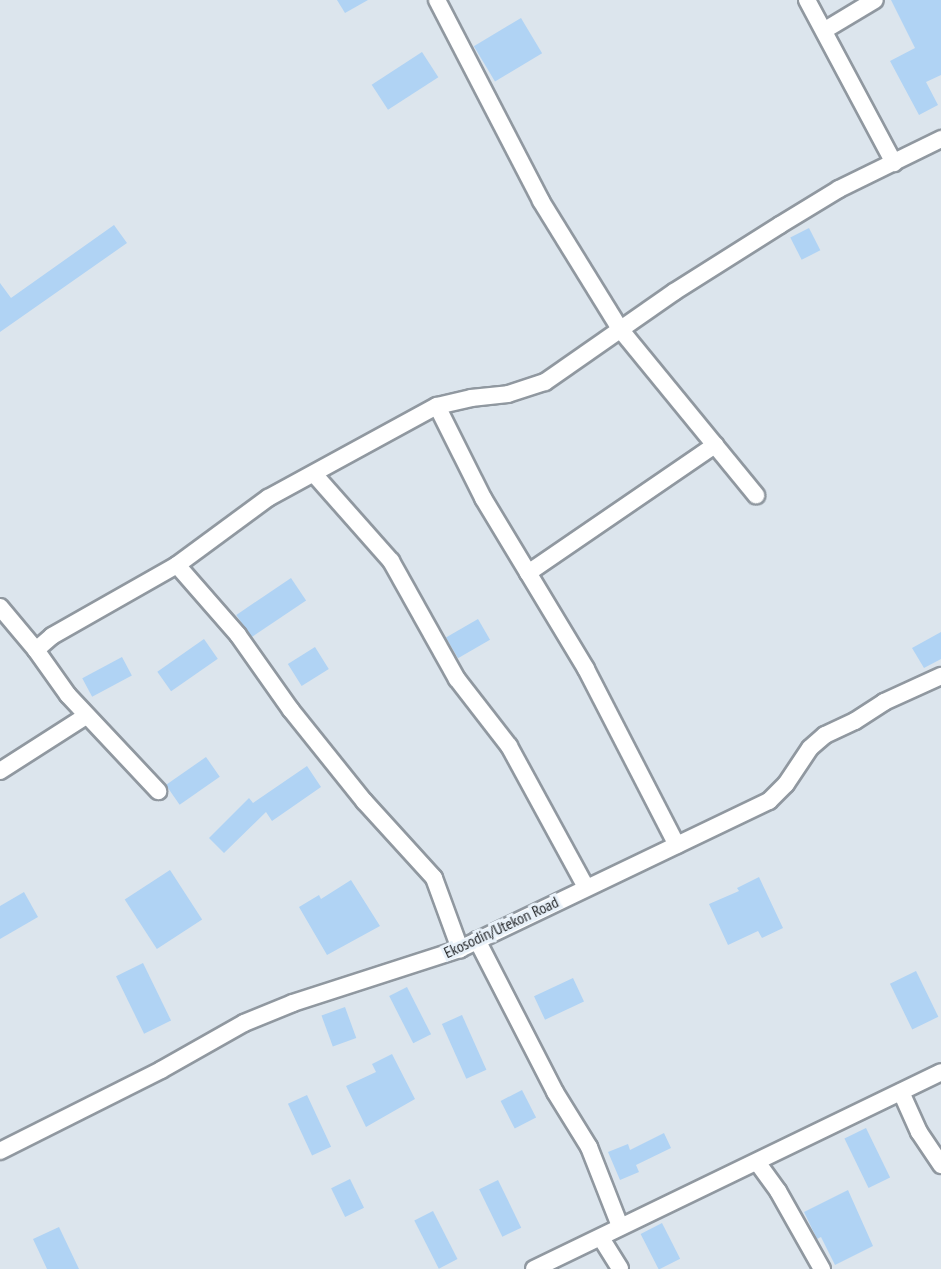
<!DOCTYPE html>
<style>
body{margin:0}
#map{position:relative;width:941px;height:1269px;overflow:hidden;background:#dce5ed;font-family:"PT Sans Narrow",sans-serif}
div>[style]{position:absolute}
.building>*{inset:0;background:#b0d3f4;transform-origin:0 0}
.roads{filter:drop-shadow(2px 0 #9098a0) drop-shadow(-2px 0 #9098a0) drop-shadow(0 2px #9098a0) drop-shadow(0 -2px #9098a0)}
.minor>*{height:16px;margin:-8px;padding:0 8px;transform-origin:8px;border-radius:8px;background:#fff}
span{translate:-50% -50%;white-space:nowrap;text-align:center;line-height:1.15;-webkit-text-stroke:6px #e9f2fa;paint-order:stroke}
.street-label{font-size:16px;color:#212427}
</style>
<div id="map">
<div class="building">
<i style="clip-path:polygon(337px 0,368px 0,345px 13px)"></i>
<i style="clip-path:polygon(891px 0,941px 0,941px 75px,926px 82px,938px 105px,919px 115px,890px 61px,915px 48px)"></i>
<i style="left:521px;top:18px;width:41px;height:55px;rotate:59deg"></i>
<i style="left:422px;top:52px;width:30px;height:60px;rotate:57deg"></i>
<i style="clip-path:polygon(114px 225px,127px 243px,0 332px,0 283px,11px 298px)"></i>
<i style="left:809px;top:228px;width:25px;height:21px;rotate:63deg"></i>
<i style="left:291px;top:578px;width:27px;height:66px;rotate:56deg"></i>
<i style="left:478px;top:619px;width:24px;height:37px;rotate:60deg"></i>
<i style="clip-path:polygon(941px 632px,941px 659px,924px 668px,912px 648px)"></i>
<i style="left:204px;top:639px;width:24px;height:57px;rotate:55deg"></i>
<i style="left:315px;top:647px;width:26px;height:32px;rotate:58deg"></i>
<i style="left:122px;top:657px;width:21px;height:45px;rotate:62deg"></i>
<i style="left:206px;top:757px;width:24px;height:49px;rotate:55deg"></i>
<i style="clip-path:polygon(307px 766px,321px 787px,272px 821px,266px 812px,224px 853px,209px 838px,249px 798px,253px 803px)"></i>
<i style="left:170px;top:870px;width:59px;height:54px;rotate:57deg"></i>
<i style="clip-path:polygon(759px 877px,783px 928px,762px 938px,758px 931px,728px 945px,709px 904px,739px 891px,737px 888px)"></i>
<i style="clip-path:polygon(351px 880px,380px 926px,327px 955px,299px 907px,319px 895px,321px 899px)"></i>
<i style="clip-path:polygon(24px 892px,38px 917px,0 939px,0 906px)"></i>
<i style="left:143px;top:963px;width:64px;height:30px;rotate:64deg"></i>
<i style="left:916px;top:971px;width:51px;height:29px;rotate:64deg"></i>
<i style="left:573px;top:978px;width:26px;height:43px;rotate:65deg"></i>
<i style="left:407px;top:987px;width:53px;height:20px;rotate:63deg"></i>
<i style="left:345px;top:1007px;width:33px;height:25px;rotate:70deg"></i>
<i style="left:462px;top:1015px;width:60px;height:22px;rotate:66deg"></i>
<i style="clip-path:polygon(392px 1054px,415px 1099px,366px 1127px,346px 1086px,376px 1072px,372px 1064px)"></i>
<i style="left:522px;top:1090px;width:31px;height:24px;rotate:63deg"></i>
<i style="left:307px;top:1095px;width:57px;height:21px;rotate:65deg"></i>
<i style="left:866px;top:1128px;width:55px;height:24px;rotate:64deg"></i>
<i style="clip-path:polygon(664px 1133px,671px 1148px,636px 1165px,639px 1172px,620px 1180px,608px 1152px,628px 1144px,630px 1150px)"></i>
<i style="left:350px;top:1179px;width:32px;height:21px;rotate:64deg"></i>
<i style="left:498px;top:1180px;width:53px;height:21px;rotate:64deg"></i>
<i style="clip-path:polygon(848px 1190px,873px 1246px,835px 1265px,821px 1237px,817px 1239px,804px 1212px)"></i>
<i style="left:433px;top:1211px;width:54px;height:21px;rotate:63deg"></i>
<i style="left:662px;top:1223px;width:40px;height:24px;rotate:63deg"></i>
<i style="clip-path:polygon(59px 1227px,79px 1269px,47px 1269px,33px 1239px)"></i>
</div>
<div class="roads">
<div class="minor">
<i style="left:437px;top:0;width:226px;rotate:62.6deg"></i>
<i style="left:541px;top:201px;width:150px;rotate:58.3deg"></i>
<i style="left:620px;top:329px;width:215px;rotate:50.7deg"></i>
<i style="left:807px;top:0;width:185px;rotate:61.9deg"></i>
<i style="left:825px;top:30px;width:58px;rotate:-31deg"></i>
<i style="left:437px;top:406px;width:103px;rotate:63.4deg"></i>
<i style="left:483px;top:498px;width:200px;rotate:58.9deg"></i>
<i style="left:586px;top:669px;width:198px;rotate:62.7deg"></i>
<i style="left:314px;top:474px;width:116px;rotate:48.5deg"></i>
<i style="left:391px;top:561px;width:135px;rotate:60.8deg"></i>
<i style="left:457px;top:679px;width:85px;rotate:52.2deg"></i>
<i style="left:509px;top:746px;width:161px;rotate:61.4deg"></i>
<i style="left:177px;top:565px;width:93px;rotate:48.9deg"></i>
<i style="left:238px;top:635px;width:92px;rotate:54.8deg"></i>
<i style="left:291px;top:710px;width:117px;rotate:51.3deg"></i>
<i style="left:364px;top:801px;width:104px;rotate:47.7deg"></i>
<i style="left:434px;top:878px;width:76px;rotate:69.9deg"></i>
<i style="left:528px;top:573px;width:227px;rotate:-34.4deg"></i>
<i style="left:0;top:607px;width:56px;rotate:50.1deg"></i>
<i style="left:36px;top:650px;width:55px;rotate:54.6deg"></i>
<i style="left:68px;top:695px;width:132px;rotate:46.8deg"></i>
<i style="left:36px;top:650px;width:21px;rotate:-41deg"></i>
<i style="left:52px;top:636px;width:144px;rotate:-29.6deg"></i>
<i style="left:177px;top:565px;width:113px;rotate:-36.4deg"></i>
<i style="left:268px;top:498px;width:192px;rotate:-28.6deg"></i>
<i style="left:437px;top:406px;width:35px;rotate:-13deg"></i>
<i style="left:471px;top:398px;width:37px;rotate:-6deg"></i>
<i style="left:508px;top:394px;width:39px;rotate:-18deg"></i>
<i style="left:545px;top:382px;width:157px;rotate:-34.9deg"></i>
<i style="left:674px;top:292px;width:125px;rotate:-32.3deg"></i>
<i style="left:780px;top:225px;width:69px;rotate:-31.4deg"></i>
<i style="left:839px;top:189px;width:114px;rotate:-26.1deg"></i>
<i style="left:0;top:771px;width:102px;rotate:-32.6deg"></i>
<i style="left:477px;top:940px;width:171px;rotate:62.8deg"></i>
<i style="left:555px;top:1092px;width:65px;rotate:58.3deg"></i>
<i style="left:589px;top:1147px;width:85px;rotate:68.6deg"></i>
<i style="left:901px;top:1092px;width:44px;rotate:65.8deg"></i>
<i style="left:919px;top:1132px;width:40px;rotate:56deg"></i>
<i style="left:0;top:1151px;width:180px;rotate:-26.7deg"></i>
<i style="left:161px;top:1070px;width:95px;rotate:-29.5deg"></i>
<i style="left:244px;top:1023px;width:53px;rotate:-22.2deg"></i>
<i style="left:293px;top:1003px;width:176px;rotate:-17.9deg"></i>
<i style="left:460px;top:949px;width:343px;rotate:-25.6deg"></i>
<i style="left:769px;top:801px;width:24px;rotate:-45deg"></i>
<i style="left:786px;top:784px;width:43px;rotate:-56.3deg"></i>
<i style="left:810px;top:748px;width:20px;rotate:-41deg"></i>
<i style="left:825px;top:735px;width:33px;rotate:-25deg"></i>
<i style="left:855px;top:721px;width:35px;rotate:-33deg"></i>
<i style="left:884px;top:702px;width:63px;rotate:-24.5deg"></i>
<i style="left:757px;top:1162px;width:36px;rotate:54deg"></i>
<i style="left:778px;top:1191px;width:90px;rotate:60.6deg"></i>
<i style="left:601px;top:1238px;width:36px;rotate:58deg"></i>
<i style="left:534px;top:1269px;width:452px;rotate:-25.8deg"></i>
</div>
</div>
<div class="street-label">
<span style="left:501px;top:927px;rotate:-25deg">Ekosodin/Utekon Road</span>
</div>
</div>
